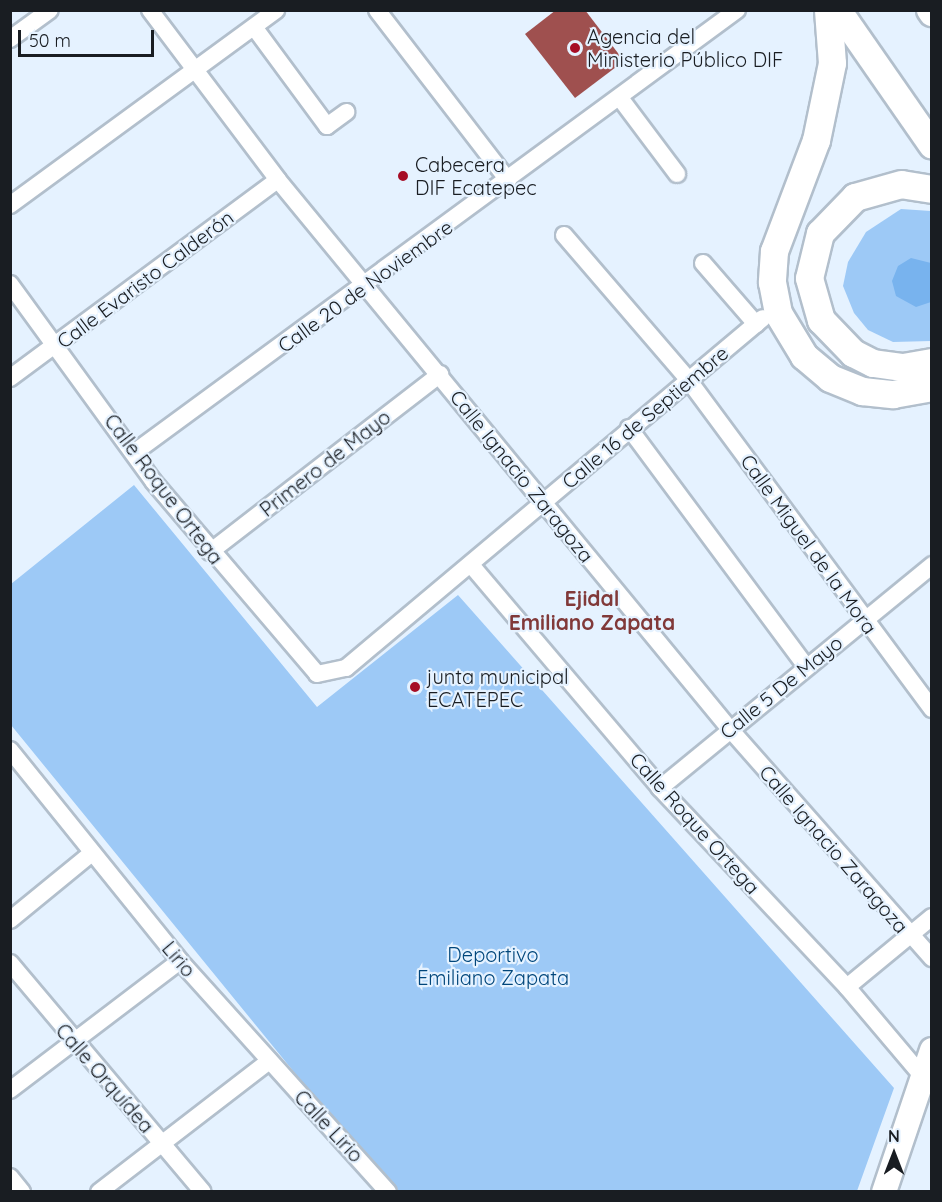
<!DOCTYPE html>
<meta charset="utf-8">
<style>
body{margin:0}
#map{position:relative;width:942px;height:1202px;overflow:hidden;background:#e5f2ff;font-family:Quicksand,sans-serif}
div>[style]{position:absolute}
.green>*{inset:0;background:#9dc9f6}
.water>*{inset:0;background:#78b3ee}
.building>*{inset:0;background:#9f504f}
.roads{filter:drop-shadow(2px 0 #b2bfcc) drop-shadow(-2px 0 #b2bfcc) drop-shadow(0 2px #b2bfcc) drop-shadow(0 -2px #b2bfcc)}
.minor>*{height:16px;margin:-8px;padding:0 8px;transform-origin:8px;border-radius:8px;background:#fff}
.secondary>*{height:24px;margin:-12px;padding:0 12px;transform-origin:12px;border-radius:12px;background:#fff}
.primary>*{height:26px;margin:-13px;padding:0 13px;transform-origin:13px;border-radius:13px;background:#fff}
.trunk>*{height:27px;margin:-13.5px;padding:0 13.5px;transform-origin:13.5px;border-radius:13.5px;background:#fff}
.dots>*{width:16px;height:16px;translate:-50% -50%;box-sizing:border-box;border:3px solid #e5f2ff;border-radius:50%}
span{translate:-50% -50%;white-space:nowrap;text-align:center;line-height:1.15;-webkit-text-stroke:4.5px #e5f2ff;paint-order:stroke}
.poi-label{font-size:20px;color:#191d22}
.left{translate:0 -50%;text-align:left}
.street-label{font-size:20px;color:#191d22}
.park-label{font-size:20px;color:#00467b}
.neighbourhood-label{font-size:21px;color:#813939;font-weight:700}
.frame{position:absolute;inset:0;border:12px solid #191d22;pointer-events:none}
.north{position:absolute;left:864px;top:1124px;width:60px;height:60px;-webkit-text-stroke:4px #e5f2ff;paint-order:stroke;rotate:0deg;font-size:16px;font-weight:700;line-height:24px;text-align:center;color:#191d22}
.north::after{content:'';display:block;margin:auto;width:21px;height:27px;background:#191d22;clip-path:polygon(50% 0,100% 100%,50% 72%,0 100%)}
.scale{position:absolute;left:18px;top:30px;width:136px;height:27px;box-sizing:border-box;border:3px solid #191d22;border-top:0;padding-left:8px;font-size:18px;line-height:21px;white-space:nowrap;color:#191d22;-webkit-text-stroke:4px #e5f2ff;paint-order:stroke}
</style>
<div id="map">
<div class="green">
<i style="clip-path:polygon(901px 209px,931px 211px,931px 341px,893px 342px,868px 330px,854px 313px,843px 286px,848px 262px,866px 232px)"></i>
<i style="clip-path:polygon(134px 485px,317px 707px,458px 595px,894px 1088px,857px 1191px,391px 1191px,11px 725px,11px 584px)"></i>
</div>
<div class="water">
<i style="clip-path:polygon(911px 258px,931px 263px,931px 302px,916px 307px,896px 296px,892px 281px,898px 266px)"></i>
</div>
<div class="building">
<i style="clip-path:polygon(556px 10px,585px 10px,624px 61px,575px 98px,525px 34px)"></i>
</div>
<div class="roads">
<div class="minor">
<i style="left:150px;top:10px;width:213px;rotate:53deg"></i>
<i style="left:278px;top:180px;width:710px;rotate:50.55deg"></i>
<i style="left:729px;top:728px;width:307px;rotate:48.6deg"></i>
<i style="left:377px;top:10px;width:215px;rotate:52.4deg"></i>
<i style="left:254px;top:27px;width:123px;rotate:53.6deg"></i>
<i style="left:327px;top:126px;width:24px;rotate:-36deg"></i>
<i style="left:10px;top:39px;width:49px;rotate:-35.9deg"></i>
<i style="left:620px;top:98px;width:95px;rotate:53.1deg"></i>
<i style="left:10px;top:205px;width:330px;rotate:-36.2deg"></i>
<i style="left:564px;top:235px;width:189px;rotate:49.3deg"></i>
<i style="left:687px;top:378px;width:412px;rotate:53.5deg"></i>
<i style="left:703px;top:263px;width:81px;rotate:49deg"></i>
<i style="left:10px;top:284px;width:243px;rotate:54deg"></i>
<i style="left:153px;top:481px;width:253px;rotate:49.6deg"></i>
<i style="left:317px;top:674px;width:30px;rotate:-12deg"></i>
<i style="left:346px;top:668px;width:544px;rotate:-40.01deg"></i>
<i style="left:10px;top:378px;width:333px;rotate:-36.5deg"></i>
<i style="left:629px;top:428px;width:297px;rotate:53.4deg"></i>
<i style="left:135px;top:452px;width:747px;rotate:-36.29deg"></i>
<i style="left:210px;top:552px;width:291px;rotate:-37.7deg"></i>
<i style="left:472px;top:566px;width:291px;rotate:49.7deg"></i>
<i style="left:660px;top:788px;width:273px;rotate:46.8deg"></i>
<i style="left:847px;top:987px;width:118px;rotate:49.8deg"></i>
<i style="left:10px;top:750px;width:271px;rotate:51.1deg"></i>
<i style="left:180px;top:961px;width:311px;rotate:48deg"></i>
<i style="left:660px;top:788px;width:352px;rotate:-39.3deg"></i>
<i style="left:10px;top:920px;width:106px;rotate:-39.3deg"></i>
<i style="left:10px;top:963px;width:299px;rotate:49.9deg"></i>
<i style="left:847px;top:987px;width:110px;rotate:-39.5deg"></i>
<i style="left:10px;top:1090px;width:213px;rotate:-37.2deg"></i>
<i style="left:10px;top:1177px;width:19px;rotate:51deg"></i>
<i style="left:99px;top:1192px;width:215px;rotate:-37.6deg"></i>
</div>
<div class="secondary">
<i style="left:884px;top:1192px;width:150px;rotate:-71.3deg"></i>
</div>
<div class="primary">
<i style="left:838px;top:10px;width:165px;rotate:55.2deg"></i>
<i style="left:930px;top:10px;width:4px;rotate:56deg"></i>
</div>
<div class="trunk">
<i style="left:828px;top:10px;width:53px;rotate:85.7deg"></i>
<i style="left:832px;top:63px;width:79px;rotate:101.7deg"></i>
<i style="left:816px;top:140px;width:119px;rotate:110.7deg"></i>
<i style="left:774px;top:251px;width:31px;rotate:94deg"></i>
<i style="left:772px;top:282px;width:32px;rotate:79deg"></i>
<i style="left:778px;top:313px;width:50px;rotate:58.8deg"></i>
<i style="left:804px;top:356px;width:34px;rotate:40deg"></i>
<i style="left:830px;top:378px;width:35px;rotate:22deg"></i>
<i style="left:862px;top:391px;width:31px;rotate:6deg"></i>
<i style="left:893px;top:394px;width:40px;rotate:-10deg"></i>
<i style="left:932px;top:189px;width:31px;rotate:-171deg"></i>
<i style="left:901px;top:184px;width:48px;rotate:164.2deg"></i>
<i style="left:855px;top:197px;width:50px;rotate:134.2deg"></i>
<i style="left:820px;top:233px;width:46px;rotate:103.7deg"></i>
<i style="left:809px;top:278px;width:44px;rotate:74.1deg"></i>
<i style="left:821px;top:320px;width:46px;rotate:45.9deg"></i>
<i style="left:853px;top:353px;width:22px;rotate:27deg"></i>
<i style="left:873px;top:363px;width:30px;rotate:8deg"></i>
<i style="left:903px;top:367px;width:29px;rotate:-10deg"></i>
</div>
</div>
<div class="dots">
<i style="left:575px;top:48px;background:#a60d26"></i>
<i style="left:403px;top:176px;background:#a60d26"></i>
<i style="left:415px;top:687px;background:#a60d26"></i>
</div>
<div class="poi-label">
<span class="left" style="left:587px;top:48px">Agencia del<br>Ministerio Público DIF</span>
<span class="left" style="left:415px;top:176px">Cabecera<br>DIF Ecatepec</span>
<span class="left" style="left:427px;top:688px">junta municipal<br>ECATEPEC</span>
</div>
<div class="street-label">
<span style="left:145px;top:279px;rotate:-37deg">Calle Evaristo Calderón</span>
<span style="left:365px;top:286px;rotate:-36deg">Calle 20 de Noviembre</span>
<span style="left:645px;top:417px;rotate:-40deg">Calle 16 de Septiembre</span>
<span style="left:325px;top:463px;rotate:-38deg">Primero de Mayo</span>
<span style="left:522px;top:476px;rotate:51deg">Calle Ignacio Zaragoza</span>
<span style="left:164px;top:489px;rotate:53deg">Calle Roque Ortega</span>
<span style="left:809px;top:544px;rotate:54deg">Calle Miguel de la Mora</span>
<span style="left:781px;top:687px;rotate:-39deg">Calle 5 De Mayo</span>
<span style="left:695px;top:823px;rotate:48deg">Calle Roque Ortega</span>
<span style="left:834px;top:849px;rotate:49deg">Calle Ignacio Zaragoza</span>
<span style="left:179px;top:959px;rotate:50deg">Lirio</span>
<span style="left:105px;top:1078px;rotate:49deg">Calle Orquídea</span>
<span style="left:329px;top:1126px;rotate:47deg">Calle Lirio</span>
</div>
<div class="park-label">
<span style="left:493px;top:966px">Deportivo<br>Emiliano Zapata</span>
</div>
<div class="neighbourhood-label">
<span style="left:592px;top:610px">Ejidal<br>Emiliano Zapata</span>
</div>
<div class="frame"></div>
<div class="north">N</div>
<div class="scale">50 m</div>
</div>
